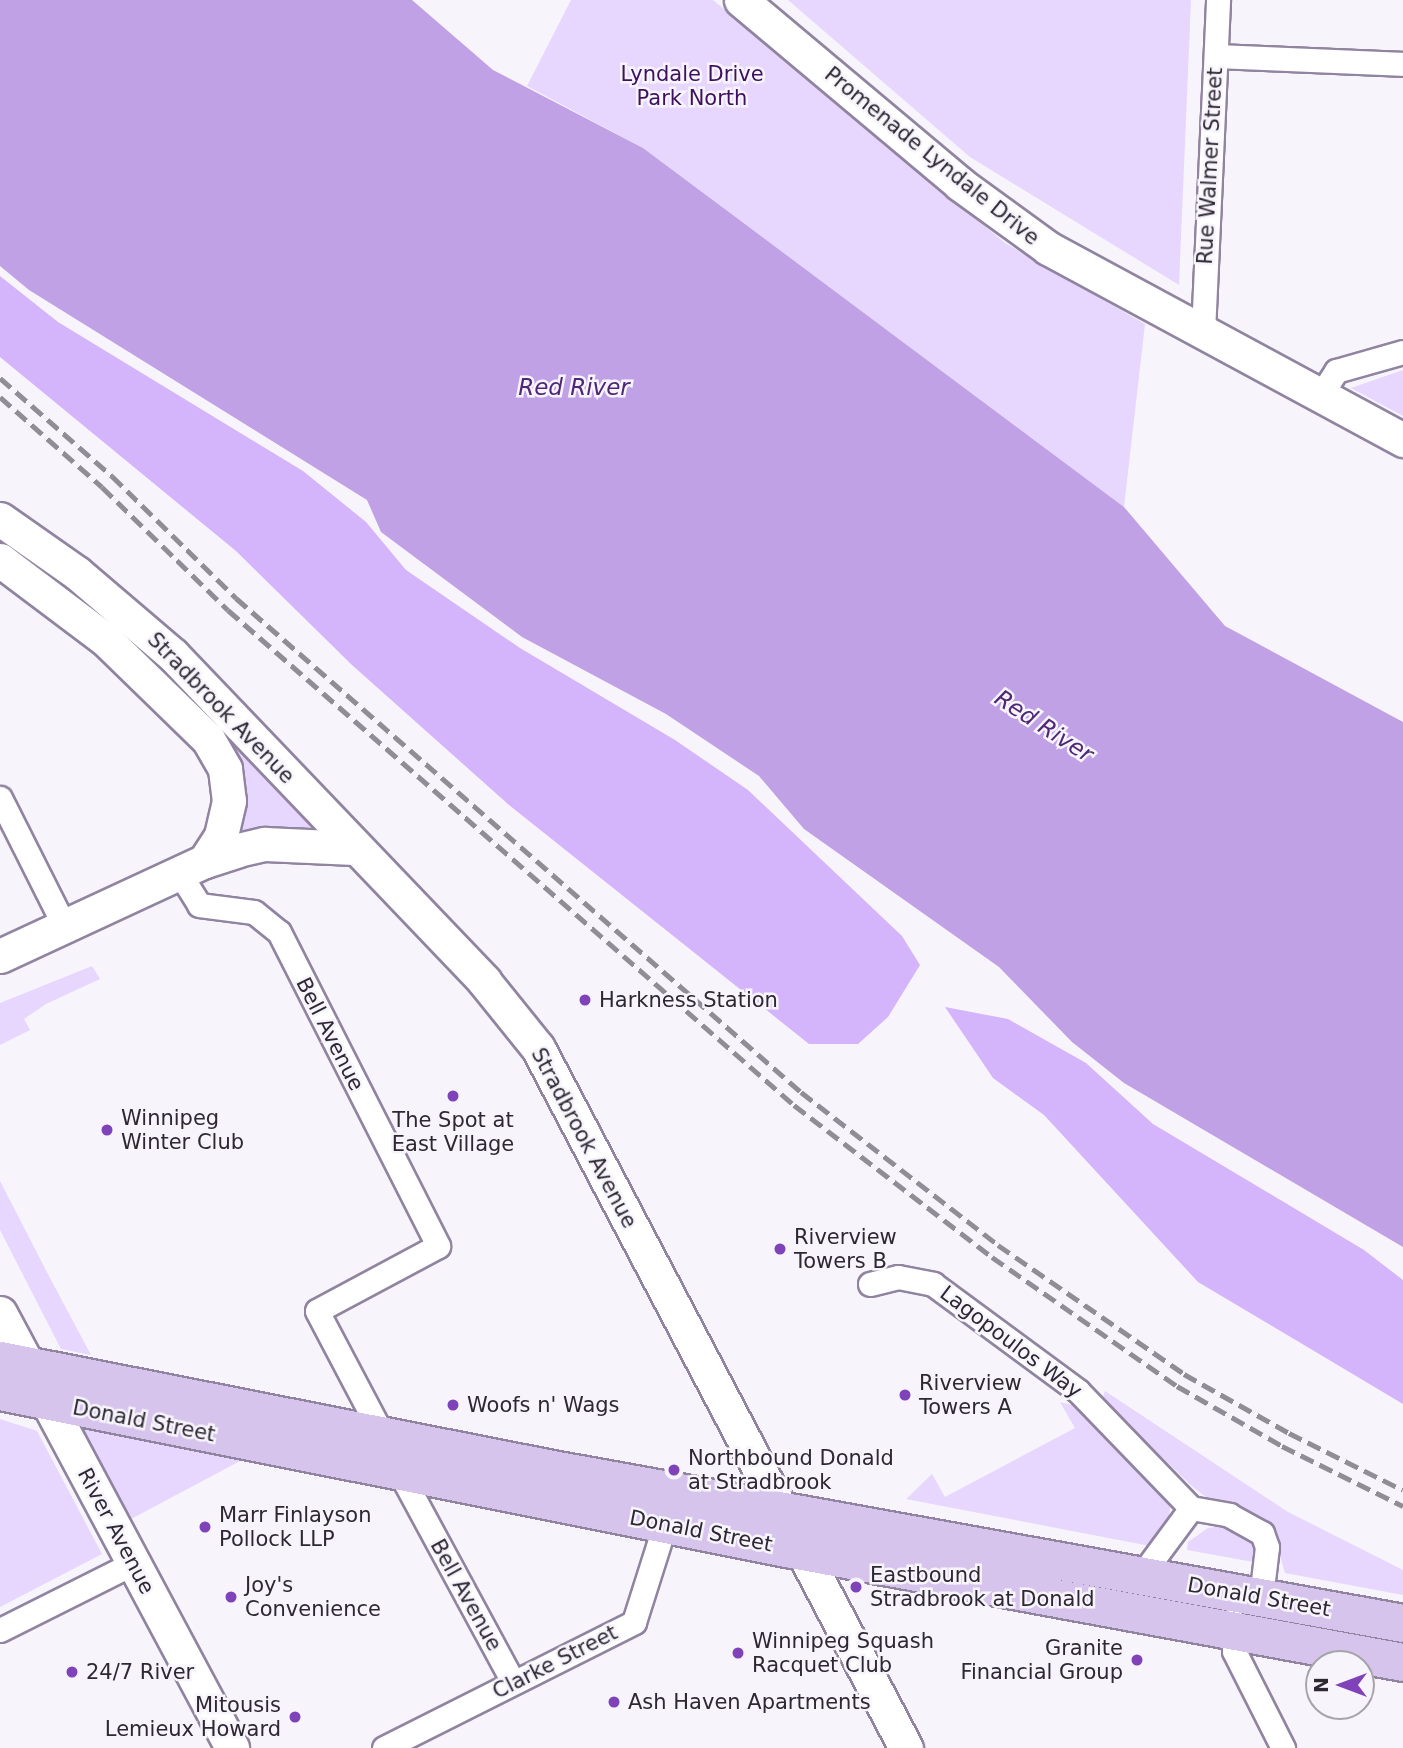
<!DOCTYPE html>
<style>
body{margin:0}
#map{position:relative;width:1403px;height:1748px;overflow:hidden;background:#f7f5fb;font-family:"DejaVu Sans",sans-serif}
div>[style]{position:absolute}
.green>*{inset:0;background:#e7d6fe}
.forest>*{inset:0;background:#d4b5fb}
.water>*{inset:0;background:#c0a1e6}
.roads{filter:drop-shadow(2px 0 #9084a0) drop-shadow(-2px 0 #9084a0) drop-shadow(0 2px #9084a0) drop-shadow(0 -2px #9084a0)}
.street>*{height:23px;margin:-11.5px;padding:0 11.5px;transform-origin:11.5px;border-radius:11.5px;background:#fff}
.secondary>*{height:33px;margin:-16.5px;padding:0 16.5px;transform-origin:16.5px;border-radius:16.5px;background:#fff}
.primary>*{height:37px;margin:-18.5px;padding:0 18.5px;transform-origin:18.5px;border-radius:18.5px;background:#d6c4ed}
.rail>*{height:5px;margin-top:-2.5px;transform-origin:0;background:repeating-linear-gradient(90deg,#908d96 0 14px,transparent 0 21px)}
.dots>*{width:19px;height:19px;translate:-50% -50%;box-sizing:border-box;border:4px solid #f7f5fb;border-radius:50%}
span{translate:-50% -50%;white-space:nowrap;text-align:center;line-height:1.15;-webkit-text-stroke:5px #f7f5fb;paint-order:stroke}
.park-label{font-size:21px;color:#3d1060}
.street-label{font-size:21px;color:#2d2834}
.poi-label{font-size:21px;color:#2d2834}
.left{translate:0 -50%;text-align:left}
.right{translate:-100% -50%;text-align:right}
.water-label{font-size:23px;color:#502777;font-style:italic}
.north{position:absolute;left:1305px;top:1650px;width:70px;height:70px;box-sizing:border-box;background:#f7f5fb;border:2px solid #a6a3ab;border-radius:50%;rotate:270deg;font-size:19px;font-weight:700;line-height:28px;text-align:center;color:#2d2834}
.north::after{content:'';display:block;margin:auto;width:24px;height:32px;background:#7f42b8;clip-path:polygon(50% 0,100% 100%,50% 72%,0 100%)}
</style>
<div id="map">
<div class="green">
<i style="clip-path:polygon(571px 0,713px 0,1005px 243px,1145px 324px,1124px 507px,643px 148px,527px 86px)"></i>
<i style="clip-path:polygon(788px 0,1191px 0,1179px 285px,970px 157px)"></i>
<i style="clip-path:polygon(1403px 370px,1403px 416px,1351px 388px)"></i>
<i style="clip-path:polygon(228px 711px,354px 848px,214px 849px,217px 752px)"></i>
<i style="clip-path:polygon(92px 966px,100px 979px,46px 1004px,24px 1019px,30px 1030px,0 1045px,0 1003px)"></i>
<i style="clip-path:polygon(0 1181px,51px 1280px,91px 1355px,61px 1349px,0 1230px)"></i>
<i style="clip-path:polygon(1105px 1391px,1288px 1512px,1403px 1570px,1403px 1595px,1285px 1573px,1276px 1542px,1257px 1515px,1207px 1498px,1193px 1487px,1102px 1400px)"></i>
<i style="clip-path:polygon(1060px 1402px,1076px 1406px,1171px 1502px,1168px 1523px,1150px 1546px,906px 1499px,932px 1474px,945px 1497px,1075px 1428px)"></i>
<i style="clip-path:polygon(81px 1410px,233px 1439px,242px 1460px,114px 1528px,64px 1435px)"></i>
<i style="clip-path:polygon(0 1419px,37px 1431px,102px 1554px,0 1607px)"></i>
<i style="clip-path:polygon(1231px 1525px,1253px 1536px,1259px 1563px,1187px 1550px,1188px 1542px,1208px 1528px)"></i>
</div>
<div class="forest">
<i style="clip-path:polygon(0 276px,58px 322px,303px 471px,366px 522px,406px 570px,520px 648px,675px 740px,748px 790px,902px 936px,920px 965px,888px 1017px,858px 1044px,809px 1044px,509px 805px,352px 665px,236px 551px,0 357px)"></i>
<i style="clip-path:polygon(945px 1007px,1008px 1019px,1086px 1063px,1153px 1124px,1364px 1250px,1403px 1280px,1403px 1404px,1198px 1282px,1044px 1115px,993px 1078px)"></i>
</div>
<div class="water">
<i style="clip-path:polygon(0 0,412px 0,493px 70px,643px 148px,1124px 507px,1225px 626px,1403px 722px,1403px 1247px,1124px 1083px,1072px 1042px,999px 967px,804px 829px,759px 776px,666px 714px,522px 637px,381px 532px,367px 500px,29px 290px,0 266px)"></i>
</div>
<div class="roads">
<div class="street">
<i style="left:1216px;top:56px;width:187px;rotate:2.4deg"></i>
<i style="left:1203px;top:332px;width:332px;rotate:-87.4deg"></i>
<i style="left:1320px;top:396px;width:30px;rotate:-57deg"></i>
<i style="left:1336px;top:371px;width:70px;rotate:-15.8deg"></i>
<i style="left:0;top:798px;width:144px;rotate:63.3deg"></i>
<i style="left:180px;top:874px;width:36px;rotate:58deg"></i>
<i style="left:199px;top:905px;width:55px;rotate:7.3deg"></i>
<i style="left:254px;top:912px;width:32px;rotate:39deg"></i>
<i style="left:279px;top:932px;width:352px;rotate:63.1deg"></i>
<i style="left:438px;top:1246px;width:137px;rotate:151.8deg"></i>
<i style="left:317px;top:1311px;width:141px;rotate:62.2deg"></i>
<i style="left:870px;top:1284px;width:29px;rotate:-14deg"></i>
<i style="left:898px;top:1277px;width:36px;rotate:11deg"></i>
<i style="left:933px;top:1284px;width:180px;rotate:36.4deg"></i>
<i style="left:1078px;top:1391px;width:163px;rotate:46deg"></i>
<i style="left:399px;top:1471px;width:240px;rotate:61.6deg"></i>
<i style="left:1140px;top:1577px;width:86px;rotate:-53.5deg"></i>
<i style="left:1191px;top:1508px;width:39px;rotate:10deg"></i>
<i style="left:1229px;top:1515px;width:38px;rotate:29deg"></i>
<i style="left:1262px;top:1533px;width:15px;rotate:70deg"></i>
<i style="left:1267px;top:1547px;width:50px;rotate:96.8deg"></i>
<i style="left:1232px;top:1620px;width:31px;rotate:86deg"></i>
<i style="left:1234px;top:1651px;width:109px;rotate:63.2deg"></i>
<i style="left:0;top:1630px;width:150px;rotate:-26.6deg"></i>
<i style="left:384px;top:1748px;width:280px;rotate:-26.7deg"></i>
<i style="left:634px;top:1622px;width:103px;rotate:-72.4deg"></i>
</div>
<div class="secondary">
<i style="left:741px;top:0;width:286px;rotate:40deg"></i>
<i style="left:960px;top:184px;width:109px;rotate:36deg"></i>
<i style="left:1048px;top:248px;width:404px;rotate:28.4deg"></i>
<i style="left:0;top:519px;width:94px;rotate:35deg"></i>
<i style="left:77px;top:573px;width:126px;rotate:40.5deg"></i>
<i style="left:173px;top:655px;width:451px;rotate:46.3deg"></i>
<i style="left:484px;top:981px;width:86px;rotate:51.1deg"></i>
<i style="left:538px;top:1048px;width:791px;rotate:62.27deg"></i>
<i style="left:0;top:560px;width:131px;rotate:37deg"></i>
<i style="left:105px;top:639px;width:144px;rotate:44.2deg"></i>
<i style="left:208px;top:739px;width:34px;rotate:60deg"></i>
<i style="left:225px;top:769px;width:32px;rotate:83deg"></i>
<i style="left:229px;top:801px;width:36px;rotate:103deg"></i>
<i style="left:221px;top:836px;width:30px;rotate:123deg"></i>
<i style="left:0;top:956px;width:226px;rotate:-24.9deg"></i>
<i style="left:205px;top:861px;width:35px;rotate:-18deg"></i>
<i style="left:238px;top:850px;width:28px;rotate:-13deg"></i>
<i style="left:265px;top:844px;width:89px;rotate:2.6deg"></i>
<i style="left:0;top:1313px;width:493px;rotate:61.9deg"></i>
</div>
<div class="primary">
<i style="left:0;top:1360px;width:563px;rotate:11.17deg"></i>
<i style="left:552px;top:1469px;width:865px;rotate:10.26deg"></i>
<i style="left:0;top:1391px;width:802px;rotate:11.3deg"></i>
<i style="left:786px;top:1548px;width:627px;rotate:10.47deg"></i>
</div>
</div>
<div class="rail">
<i style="left:0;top:378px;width:149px;rotate:41.2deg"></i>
<i style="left:112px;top:476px;width:174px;rotate:44.5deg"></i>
<i style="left:236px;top:598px;width:751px;rotate:41.16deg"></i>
<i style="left:801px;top:1092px;width:249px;rotate:37.8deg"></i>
<i style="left:998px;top:1245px;width:226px;rotate:34.7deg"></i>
<i style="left:1184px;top:1374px;width:120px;rotate:29.3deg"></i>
<i style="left:1289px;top:1433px;width:127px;rotate:26.6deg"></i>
<i style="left:0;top:397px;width:136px;rotate:41.4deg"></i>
<i style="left:102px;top:487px;width:176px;rotate:44.3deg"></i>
<i style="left:228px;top:610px;width:752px;rotate:41.17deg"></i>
<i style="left:794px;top:1105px;width:250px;rotate:37.5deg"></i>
<i style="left:992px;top:1257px;width:226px;rotate:34.9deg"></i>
<i style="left:1177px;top:1386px;width:121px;rotate:29.7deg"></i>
<i style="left:1282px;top:1446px;width:135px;rotate:26.4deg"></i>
</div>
<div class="dots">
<i style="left:585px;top:1000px;background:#7f42b8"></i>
<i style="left:453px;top:1096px;background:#7f42b8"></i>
<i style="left:107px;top:1130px;background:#7f42b8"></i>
<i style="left:780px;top:1249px;background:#7f42b8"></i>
<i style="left:905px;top:1395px;background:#7f42b8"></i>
<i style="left:453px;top:1405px;background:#7f42b8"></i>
<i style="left:674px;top:1470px;background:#7f42b8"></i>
<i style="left:205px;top:1527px;background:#7f42b8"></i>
<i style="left:856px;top:1587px;background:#7f42b8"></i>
<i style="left:231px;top:1597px;background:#7f42b8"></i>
<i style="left:738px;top:1653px;background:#7f42b8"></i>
<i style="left:1137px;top:1660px;background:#7f42b8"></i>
<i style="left:72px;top:1672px;background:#7f42b8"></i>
<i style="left:614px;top:1702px;background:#7f42b8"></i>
<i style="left:295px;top:1717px;background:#7f42b8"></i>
</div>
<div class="park-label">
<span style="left:692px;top:86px">Lyndale Drive<br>Park North</span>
</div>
<div class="street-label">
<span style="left:932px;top:156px;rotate:39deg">Promenade Lyndale Drive</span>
<span style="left:1210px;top:166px;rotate:-87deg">Rue Walmer Street</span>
<span style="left:221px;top:708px;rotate:46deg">Stradbrook Avenue</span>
<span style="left:330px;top:1034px;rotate:63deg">Bell Avenue</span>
<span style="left:584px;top:1138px;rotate:62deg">Stradbrook Avenue</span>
<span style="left:1011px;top:1342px;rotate:37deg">Lagopoulos Way</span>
<span style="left:144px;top:1421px;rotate:11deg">Donald Street</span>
<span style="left:116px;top:1531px;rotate:62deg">River Avenue</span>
<span style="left:701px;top:1531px;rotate:11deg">Donald Street</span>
<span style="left:466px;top:1595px;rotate:61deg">Bell Avenue</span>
<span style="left:1259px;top:1597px;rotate:10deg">Donald Street</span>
<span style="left:555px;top:1662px;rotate:-27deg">Clarke Street</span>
</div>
<div class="poi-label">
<span class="left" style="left:599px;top:1000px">Harkness Station</span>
<span class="left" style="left:121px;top:1130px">Winnipeg<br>Winter Club</span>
<span style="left:453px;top:1132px">The Spot at<br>East Village</span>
<span class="left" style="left:794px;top:1249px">Riverview<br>Towers B</span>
<span class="left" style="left:919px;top:1395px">Riverview<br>Towers A</span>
<span class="left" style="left:467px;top:1405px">Woofs n' Wags</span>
<span class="left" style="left:688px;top:1470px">Northbound Donald<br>at Stradbrook</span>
<span class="left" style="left:219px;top:1527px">Marr Finlayson<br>Pollock LLP</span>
<span class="left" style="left:870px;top:1587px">Eastbound<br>Stradbrook at Donald</span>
<span class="left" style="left:245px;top:1597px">Joy's<br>Convenience</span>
<span class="left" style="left:752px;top:1653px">Winnipeg Squash<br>Racquet Club</span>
<span class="right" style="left:1123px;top:1660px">Granite<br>Financial Group</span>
<span class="left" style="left:86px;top:1672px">24/7 River</span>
<span class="left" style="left:628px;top:1702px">Ash Haven Apartments</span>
<span class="right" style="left:281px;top:1717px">Mitousis<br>Lemieux Howard</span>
</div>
<div class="water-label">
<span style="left:574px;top:387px">Red River</span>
<span style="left:1044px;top:726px;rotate:33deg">Red River</span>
</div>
<div class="north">N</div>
</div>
